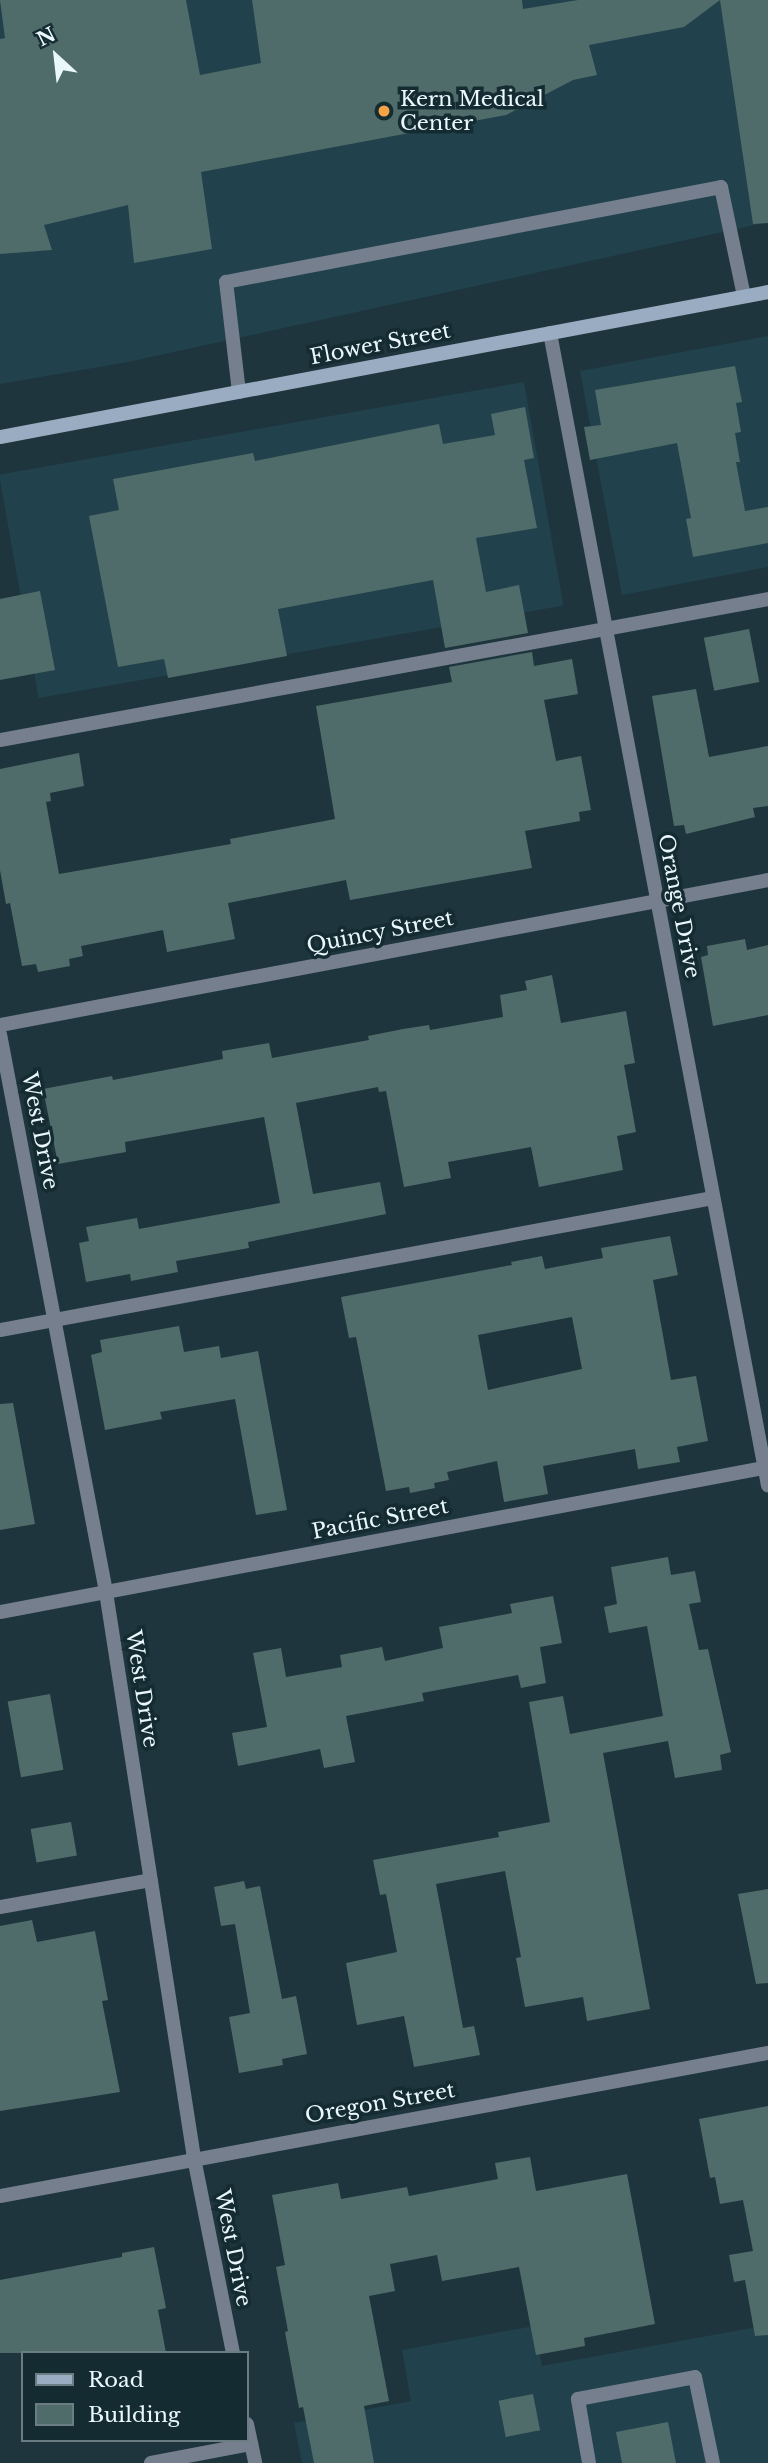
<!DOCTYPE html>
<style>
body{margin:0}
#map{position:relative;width:768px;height:2463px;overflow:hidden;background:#1e353d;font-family:"Libre Baskerville",serif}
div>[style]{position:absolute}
.built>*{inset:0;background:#21414c;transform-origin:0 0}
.building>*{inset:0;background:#506c6a;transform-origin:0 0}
.lane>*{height:14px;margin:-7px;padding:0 7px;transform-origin:7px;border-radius:7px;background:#757f8d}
.street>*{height:14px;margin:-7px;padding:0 7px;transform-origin:7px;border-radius:7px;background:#757f8d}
.secondary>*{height:14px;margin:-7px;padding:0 7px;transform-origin:7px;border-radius:7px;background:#9aacc1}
.dots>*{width:19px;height:19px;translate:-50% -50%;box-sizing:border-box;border:4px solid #142b32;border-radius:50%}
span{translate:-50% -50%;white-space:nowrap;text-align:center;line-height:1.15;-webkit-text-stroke:7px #142b32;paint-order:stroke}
.poi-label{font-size:21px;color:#eaf8fd}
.left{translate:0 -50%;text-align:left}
.street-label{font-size:21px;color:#eaf8fd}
.legend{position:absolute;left:21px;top:2351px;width:228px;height:91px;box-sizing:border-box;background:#142b32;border:2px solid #6a7d83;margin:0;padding:9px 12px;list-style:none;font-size:21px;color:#eaf8fd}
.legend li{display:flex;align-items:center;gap:14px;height:35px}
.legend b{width:35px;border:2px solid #6a7d83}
.north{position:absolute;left:21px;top:21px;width:70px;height:70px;-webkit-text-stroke:5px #142b32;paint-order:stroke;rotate:333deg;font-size:19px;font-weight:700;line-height:28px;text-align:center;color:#eaf8fd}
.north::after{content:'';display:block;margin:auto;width:24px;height:32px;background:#eaf8fd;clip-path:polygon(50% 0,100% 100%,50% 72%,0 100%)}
</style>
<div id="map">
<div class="built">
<i style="clip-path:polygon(0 0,768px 0,768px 222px,128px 362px,0 384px)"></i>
<i style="clip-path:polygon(768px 336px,768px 567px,622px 595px,580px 371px)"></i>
<i style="left:524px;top:382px;width:227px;height:533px;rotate:80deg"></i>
<i style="clip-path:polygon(768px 2325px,768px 2463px,302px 2463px,294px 2423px,411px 2401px,402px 2350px,534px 2326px,542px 2366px)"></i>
</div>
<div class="building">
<i style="clip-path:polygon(0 0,186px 0,200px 75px,261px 63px,252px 0,522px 0,523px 9px,578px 0,768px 0,768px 223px,753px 224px,720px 0,684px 27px,589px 45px,597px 75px,573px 80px,506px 115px,201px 172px,212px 249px,134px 263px,128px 205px,44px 225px,52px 250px,0 254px,0 39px,5px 38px)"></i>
<i style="clip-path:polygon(735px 366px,742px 402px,736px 403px,741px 432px,735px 433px,740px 462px,736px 462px,745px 511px,768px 507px,768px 543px,693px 557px,686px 519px,691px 518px,677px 443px,590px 460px,584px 427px,601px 425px,595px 390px)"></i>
<i style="clip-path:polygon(525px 407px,534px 458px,524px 460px,537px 528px,476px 538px,486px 592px,519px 585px,528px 633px,445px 648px,433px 580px,278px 609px,287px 656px,168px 678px,164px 659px,118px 667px,89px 516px,119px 510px,113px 479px,253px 453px,255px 461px,439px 424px,443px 444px,495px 435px,491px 414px)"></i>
<i style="clip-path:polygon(40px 591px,55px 670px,0 680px,0 599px)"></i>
<i style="left:749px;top:629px;width:54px;height:46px;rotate:79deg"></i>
<i style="clip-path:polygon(532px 652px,534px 666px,572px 659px,578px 694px,544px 700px,556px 761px,581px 756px,591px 810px,579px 812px,580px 821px,525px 831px,532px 868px,350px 900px,346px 880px,228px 903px,235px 939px,167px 952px,163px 930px,81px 946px,83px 956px,69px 959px,70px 966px,38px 972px,36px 964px,22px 966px,10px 903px,6px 904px,0 870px,0 769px,79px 753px,84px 786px,50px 793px,51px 801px,46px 802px,59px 874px,231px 844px,230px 839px,335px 819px,316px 706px,452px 682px,449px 667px)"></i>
<i style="clip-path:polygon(696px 689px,709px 757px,768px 746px,768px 806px,753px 808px,755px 817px,686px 834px,684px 825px,674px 826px,652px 696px)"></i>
<i style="clip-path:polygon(745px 939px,747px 950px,768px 945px,768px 1015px,713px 1026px,701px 957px,708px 955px,707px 946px)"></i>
<i style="clip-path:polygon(552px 975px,561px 1023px,626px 1011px,635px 1063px,624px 1065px,636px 1132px,617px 1136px,623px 1170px,539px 1187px,531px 1147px,448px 1162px,451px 1178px,404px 1187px,386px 1091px,379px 1092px,378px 1087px,296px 1103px,313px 1194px,380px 1182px,386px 1214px,248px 1242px,249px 1248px,176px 1261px,178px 1272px,131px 1281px,130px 1274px,86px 1282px,79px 1243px,89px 1241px,86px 1227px,137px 1218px,139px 1229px,280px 1203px,264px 1117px,125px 1142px,126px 1152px,58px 1164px,43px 1089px,112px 1076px,113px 1080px,223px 1059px,222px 1051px,269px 1043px,272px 1058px,369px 1040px,368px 1036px,403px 1029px,429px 1025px,430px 1030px,503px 1017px,500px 995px,527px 990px,525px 981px)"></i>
<i style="clip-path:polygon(evenodd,670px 1236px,678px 1275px,653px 1280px,671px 1380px,696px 1376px,708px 1441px,677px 1447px,680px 1462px,638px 1469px,635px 1449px,543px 1466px,548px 1494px,504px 1502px,497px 1461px,447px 1472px,449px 1480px,434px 1483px,435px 1488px,410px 1493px,409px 1487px,386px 1491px,356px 1337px,349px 1338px,341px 1297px,512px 1265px,511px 1262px,542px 1256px,545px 1269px,603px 1258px,601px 1248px,670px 1236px,572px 1317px,582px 1369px,488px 1390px,478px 1335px,572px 1317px)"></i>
<i style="clip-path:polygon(179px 1326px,184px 1352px,219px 1346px,221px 1358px,258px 1351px,287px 1510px,256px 1515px,235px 1399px,160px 1412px,162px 1419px,105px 1430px,91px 1355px,102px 1352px,100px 1340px)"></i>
<i style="clip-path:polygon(13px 1403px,35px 1524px,0 1530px,0 1404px)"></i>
<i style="clip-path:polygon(668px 1557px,671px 1575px,695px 1571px,701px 1602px,689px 1604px,699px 1650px,708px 1649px,731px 1752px,720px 1755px,722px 1770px,675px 1778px,668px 1741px,603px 1753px,650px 2009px,587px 2021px,583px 1997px,525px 2007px,516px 1958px,521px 1957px,505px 1871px,436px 1884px,463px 2028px,474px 2026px,480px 2055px,414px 2067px,404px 2016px,357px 2025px,346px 1963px,397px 1952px,386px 1894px,380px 1895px,373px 1860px,499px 1837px,498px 1832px,550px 1822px,529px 1702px,563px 1696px,570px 1734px,663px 1716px,647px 1626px,609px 1633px,604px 1607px,617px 1604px,611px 1567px)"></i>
<i style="clip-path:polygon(553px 1596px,562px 1643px,540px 1647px,546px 1683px,521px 1688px,518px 1675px,422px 1693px,424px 1701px,346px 1716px,355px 1762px,324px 1768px,320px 1749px,238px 1766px,232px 1733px,267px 1727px,253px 1653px,281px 1648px,286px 1677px,342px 1667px,340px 1655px,382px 1647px,385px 1661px,443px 1648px,439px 1627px,512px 1613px,510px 1604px)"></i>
<i style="left:50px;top:1694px;width:77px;height:43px;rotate:80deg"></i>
<i style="left:71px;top:1822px;width:34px;height:41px;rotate:80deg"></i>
<i style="clip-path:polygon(244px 1881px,246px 1889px,260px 1886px,282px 1999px,296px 1996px,307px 2054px,282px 2059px,283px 2065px,239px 2073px,229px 2017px,250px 2013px,235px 1924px,221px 1926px,214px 1887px)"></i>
<i style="clip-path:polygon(768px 1889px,768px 1983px,756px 1984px,738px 1894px)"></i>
<i style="clip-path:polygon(32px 1920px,37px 1942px,95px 1931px,108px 2000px,102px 2001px,120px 2092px,0 2111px,0 1926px)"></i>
<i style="clip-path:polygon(768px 2106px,768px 2335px,755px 2336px,745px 2280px,734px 2282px,729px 2255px,753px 2251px,743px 2200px,720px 2204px,715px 2177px,710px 2178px,699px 2119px)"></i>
<i style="clip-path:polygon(530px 2157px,536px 2191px,627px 2174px,655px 2324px,584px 2338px,585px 2346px,536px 2355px,519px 2267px,442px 2281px,437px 2255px,390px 2264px,395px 2291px,369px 2296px,389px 2401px,364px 2406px,374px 2463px,314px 2463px,303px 2407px,299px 2408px,285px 2332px,288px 2331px,276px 2267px,285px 2265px,272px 2195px,338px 2183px,341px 2199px,407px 2187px,409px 2196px,498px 2179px,495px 2163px)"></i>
<i style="clip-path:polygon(154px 2247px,166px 2308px,158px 2310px,166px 2353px,0 2353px,0 2280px,122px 2257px,122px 2253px)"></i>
<i style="left:533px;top:2394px;width:37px;height:35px;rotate:79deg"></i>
<i style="clip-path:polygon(668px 2422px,676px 2463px,622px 2463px,616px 2432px)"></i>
</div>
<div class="lane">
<i style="left:239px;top:392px;width:111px;rotate:-96.7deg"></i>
<i style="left:226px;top:282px;width:504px;rotate:-10.86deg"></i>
<i style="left:721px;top:187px;width:111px;rotate:78.1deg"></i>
<i style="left:0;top:740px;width:781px;rotate:-10.4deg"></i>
<i style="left:0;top:1330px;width:725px;rotate:-10.49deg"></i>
<i style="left:0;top:1907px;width:153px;rotate:-10.1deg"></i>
<i style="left:151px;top:2463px;width:102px;rotate:-10.8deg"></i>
<i style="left:589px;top:2463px;width:65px;rotate:-99.8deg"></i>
<i style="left:578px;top:2399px;width:119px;rotate:-10.6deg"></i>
<i style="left:695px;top:2377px;width:88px;rotate:78.2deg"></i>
</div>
<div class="street">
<i style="left:550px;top:333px;width:1173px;rotate:79.29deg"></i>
<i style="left:0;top:1025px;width:782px;rotate:-10.69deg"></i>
<i style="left:0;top:1034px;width:568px;rotate:79.24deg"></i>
<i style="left:106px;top:1592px;width:573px;rotate:81.16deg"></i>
<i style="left:194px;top:2158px;width:199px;rotate:78.7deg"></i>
<i style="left:0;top:1612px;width:782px;rotate:-10.69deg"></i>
<i style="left:0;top:2196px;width:781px;rotate:-10.55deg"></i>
<i style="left:247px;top:2424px;width:40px;rotate:78deg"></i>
</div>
<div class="secondary">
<i style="left:0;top:437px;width:782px;rotate:-10.69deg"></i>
</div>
<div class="dots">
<i style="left:384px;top:111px;background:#f6a246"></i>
</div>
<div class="poi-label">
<span class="left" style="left:400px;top:111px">Kern Medical<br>Center</span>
</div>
<div class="street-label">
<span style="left:380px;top:344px;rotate:-11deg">Flower Street</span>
<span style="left:679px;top:906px;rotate:79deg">Orange Drive</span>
<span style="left:380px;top:932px;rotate:-11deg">Quincy Street</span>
<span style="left:40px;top:1131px;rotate:79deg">West Drive</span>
<span style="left:380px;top:1519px;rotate:-11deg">Pacific Street</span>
<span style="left:142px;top:1689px;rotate:81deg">West Drive</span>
<span style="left:380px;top:2103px;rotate:-10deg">Oregon Street</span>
<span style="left:233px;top:2248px;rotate:79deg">West Drive</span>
</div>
<ul class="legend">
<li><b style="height:9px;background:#9aacc1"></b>Road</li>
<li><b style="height:19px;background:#506c6a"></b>Building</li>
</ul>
<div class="north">N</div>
</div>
